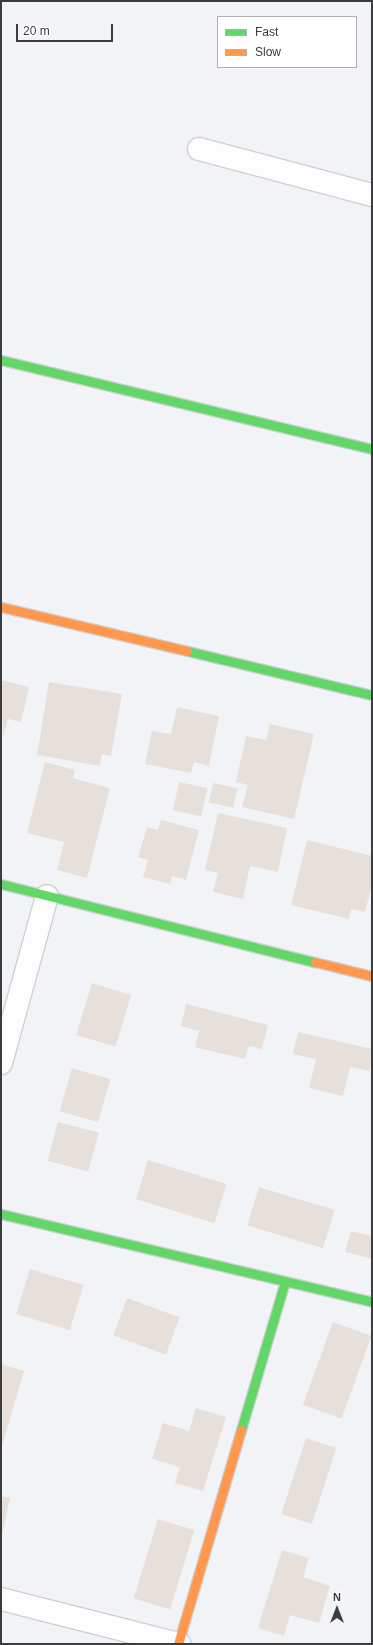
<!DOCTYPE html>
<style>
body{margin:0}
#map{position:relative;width:373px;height:1645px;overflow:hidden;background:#f1f3f6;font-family:Arial,sans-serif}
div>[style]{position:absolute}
.building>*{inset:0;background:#e7e0da;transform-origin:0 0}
.roads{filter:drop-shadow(1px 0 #cfd1d3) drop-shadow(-1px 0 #cfd1d3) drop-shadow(0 1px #cfd1d3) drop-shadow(0 -1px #cfd1d3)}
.street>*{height:22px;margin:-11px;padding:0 11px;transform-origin:11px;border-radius:11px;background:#fdfdfe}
.fast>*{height:9px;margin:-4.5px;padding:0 4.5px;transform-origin:4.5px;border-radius:4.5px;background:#63d668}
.slow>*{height:9px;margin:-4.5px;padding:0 4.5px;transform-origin:4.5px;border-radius:4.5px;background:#ff974d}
span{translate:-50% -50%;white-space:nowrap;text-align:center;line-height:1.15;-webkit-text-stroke:4px #fff;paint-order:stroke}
.frame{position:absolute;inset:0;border:2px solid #3b3c3e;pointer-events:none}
.legend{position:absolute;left:217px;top:16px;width:140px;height:52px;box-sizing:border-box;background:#fff;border:1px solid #b1b1b2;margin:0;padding:5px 7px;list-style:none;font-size:12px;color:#3b3c3e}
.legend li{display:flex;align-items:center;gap:8px;height:20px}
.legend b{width:20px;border:1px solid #b1b1b2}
.north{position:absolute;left:317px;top:1589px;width:40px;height:40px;-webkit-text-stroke:3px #fff;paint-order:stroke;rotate:0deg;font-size:11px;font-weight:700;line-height:16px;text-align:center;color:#3b3c3e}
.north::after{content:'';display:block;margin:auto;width:14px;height:18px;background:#3b3c3e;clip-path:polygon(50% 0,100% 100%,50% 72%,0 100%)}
.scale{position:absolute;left:16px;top:24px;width:97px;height:18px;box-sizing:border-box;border:2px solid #3b3c3e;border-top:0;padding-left:5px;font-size:12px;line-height:14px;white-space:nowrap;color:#3b3c3e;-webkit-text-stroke:3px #fff;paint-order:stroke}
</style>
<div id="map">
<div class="building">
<i style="clip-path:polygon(1px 680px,29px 687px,21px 722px,8px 719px,3px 737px)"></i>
<i style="clip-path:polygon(49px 682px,122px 694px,111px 756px,102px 754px,100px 766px,37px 755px)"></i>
<i style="clip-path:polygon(177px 707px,219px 716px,209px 766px,194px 762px,191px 773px,145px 764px,152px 731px,171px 734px)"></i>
<i style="clip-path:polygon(270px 724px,314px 734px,294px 819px,242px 807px,248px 785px,236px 782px,246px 736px,266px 740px)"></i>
<i style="clip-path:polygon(45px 762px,75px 770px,73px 778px,110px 788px,87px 878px,57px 870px,64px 842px,27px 833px)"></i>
<i style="left:179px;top:782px;width:29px;height:29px;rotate:12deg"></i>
<i style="left:213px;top:783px;width:25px;height:20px;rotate:12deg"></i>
<i style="clip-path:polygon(218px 813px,287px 828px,278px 872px,250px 866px,243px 899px,213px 892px,218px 873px,205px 870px)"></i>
<i style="clip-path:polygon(161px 820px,199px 830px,186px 880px,172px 876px,170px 884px,143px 877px,148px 860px,138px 857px,147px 827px,158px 830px)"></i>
<i style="clip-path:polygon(307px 840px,372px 856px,372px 885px,365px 912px,351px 909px,349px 919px,291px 905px)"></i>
<i style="left:92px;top:983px;width:41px;height:54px;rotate:17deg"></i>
<i style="clip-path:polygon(186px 1004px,268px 1025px,262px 1049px,249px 1046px,245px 1059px,195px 1047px,199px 1031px,181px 1026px)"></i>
<i style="clip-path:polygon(298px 1032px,372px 1049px,370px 1071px,350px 1067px,343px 1096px,309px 1088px,316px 1059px,293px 1054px)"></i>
<i style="left:72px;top:1068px;width:40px;height:45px;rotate:16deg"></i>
<i style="left:58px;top:1122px;width:42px;height:40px;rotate:15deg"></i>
<i style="left:148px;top:1160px;width:82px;height:41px;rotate:17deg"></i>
<i style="left:259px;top:1187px;width:79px;height:40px;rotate:17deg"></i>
<i style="clip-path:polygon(351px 1231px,372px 1236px,372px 1259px,345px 1252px)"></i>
<i style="left:30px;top:1269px;width:56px;height:47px;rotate:17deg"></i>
<i style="left:127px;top:1298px;width:56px;height:40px;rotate:20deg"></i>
<i style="left:333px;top:1322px;width:41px;height:88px;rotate:20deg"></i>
<i style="clip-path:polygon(1px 1364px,24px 1371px,1px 1449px)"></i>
<i style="clip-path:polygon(196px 1408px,226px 1417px,203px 1491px,175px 1483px,180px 1467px,152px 1459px,163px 1423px,189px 1431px)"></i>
<i style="left:306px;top:1438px;width:32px;height:80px;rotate:18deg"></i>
<i style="clip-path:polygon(1px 1496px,10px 1498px,2px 1535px,1px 1535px)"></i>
<i style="left:158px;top:1519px;width:38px;height:83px;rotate:17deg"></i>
<i style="clip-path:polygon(282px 1550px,309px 1558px,303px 1577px,330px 1586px,319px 1623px,290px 1615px,284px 1636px,258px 1628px)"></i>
</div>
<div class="roads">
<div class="street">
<i style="left:199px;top:149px;width:179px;rotate:14.9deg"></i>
<i style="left:1px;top:1063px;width:173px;rotate:-74.6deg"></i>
<i style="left:1px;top:1599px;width:184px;rotate:14.2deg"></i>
</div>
<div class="fast">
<i style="left:1px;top:360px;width:382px;rotate:13.5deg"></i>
<i style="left:187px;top:651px;width:190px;rotate:13.4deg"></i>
<i style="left:1px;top:884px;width:324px;rotate:14deg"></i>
<i style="left:1px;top:1214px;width:381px;rotate:13.3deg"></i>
<i style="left:241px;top:1430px;width:155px;rotate:-73.5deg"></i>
</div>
<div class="slow">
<i style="left:1px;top:607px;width:191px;rotate:13.3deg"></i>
<i style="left:315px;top:962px;width:59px;rotate:13.8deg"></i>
<i style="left:178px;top:1644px;width:223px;rotate:-73.6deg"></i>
</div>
</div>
<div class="frame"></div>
<ul class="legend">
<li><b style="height:5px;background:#63d668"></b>Fast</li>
<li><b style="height:5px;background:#ff974d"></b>Slow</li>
</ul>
<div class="north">N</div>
<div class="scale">20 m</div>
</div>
